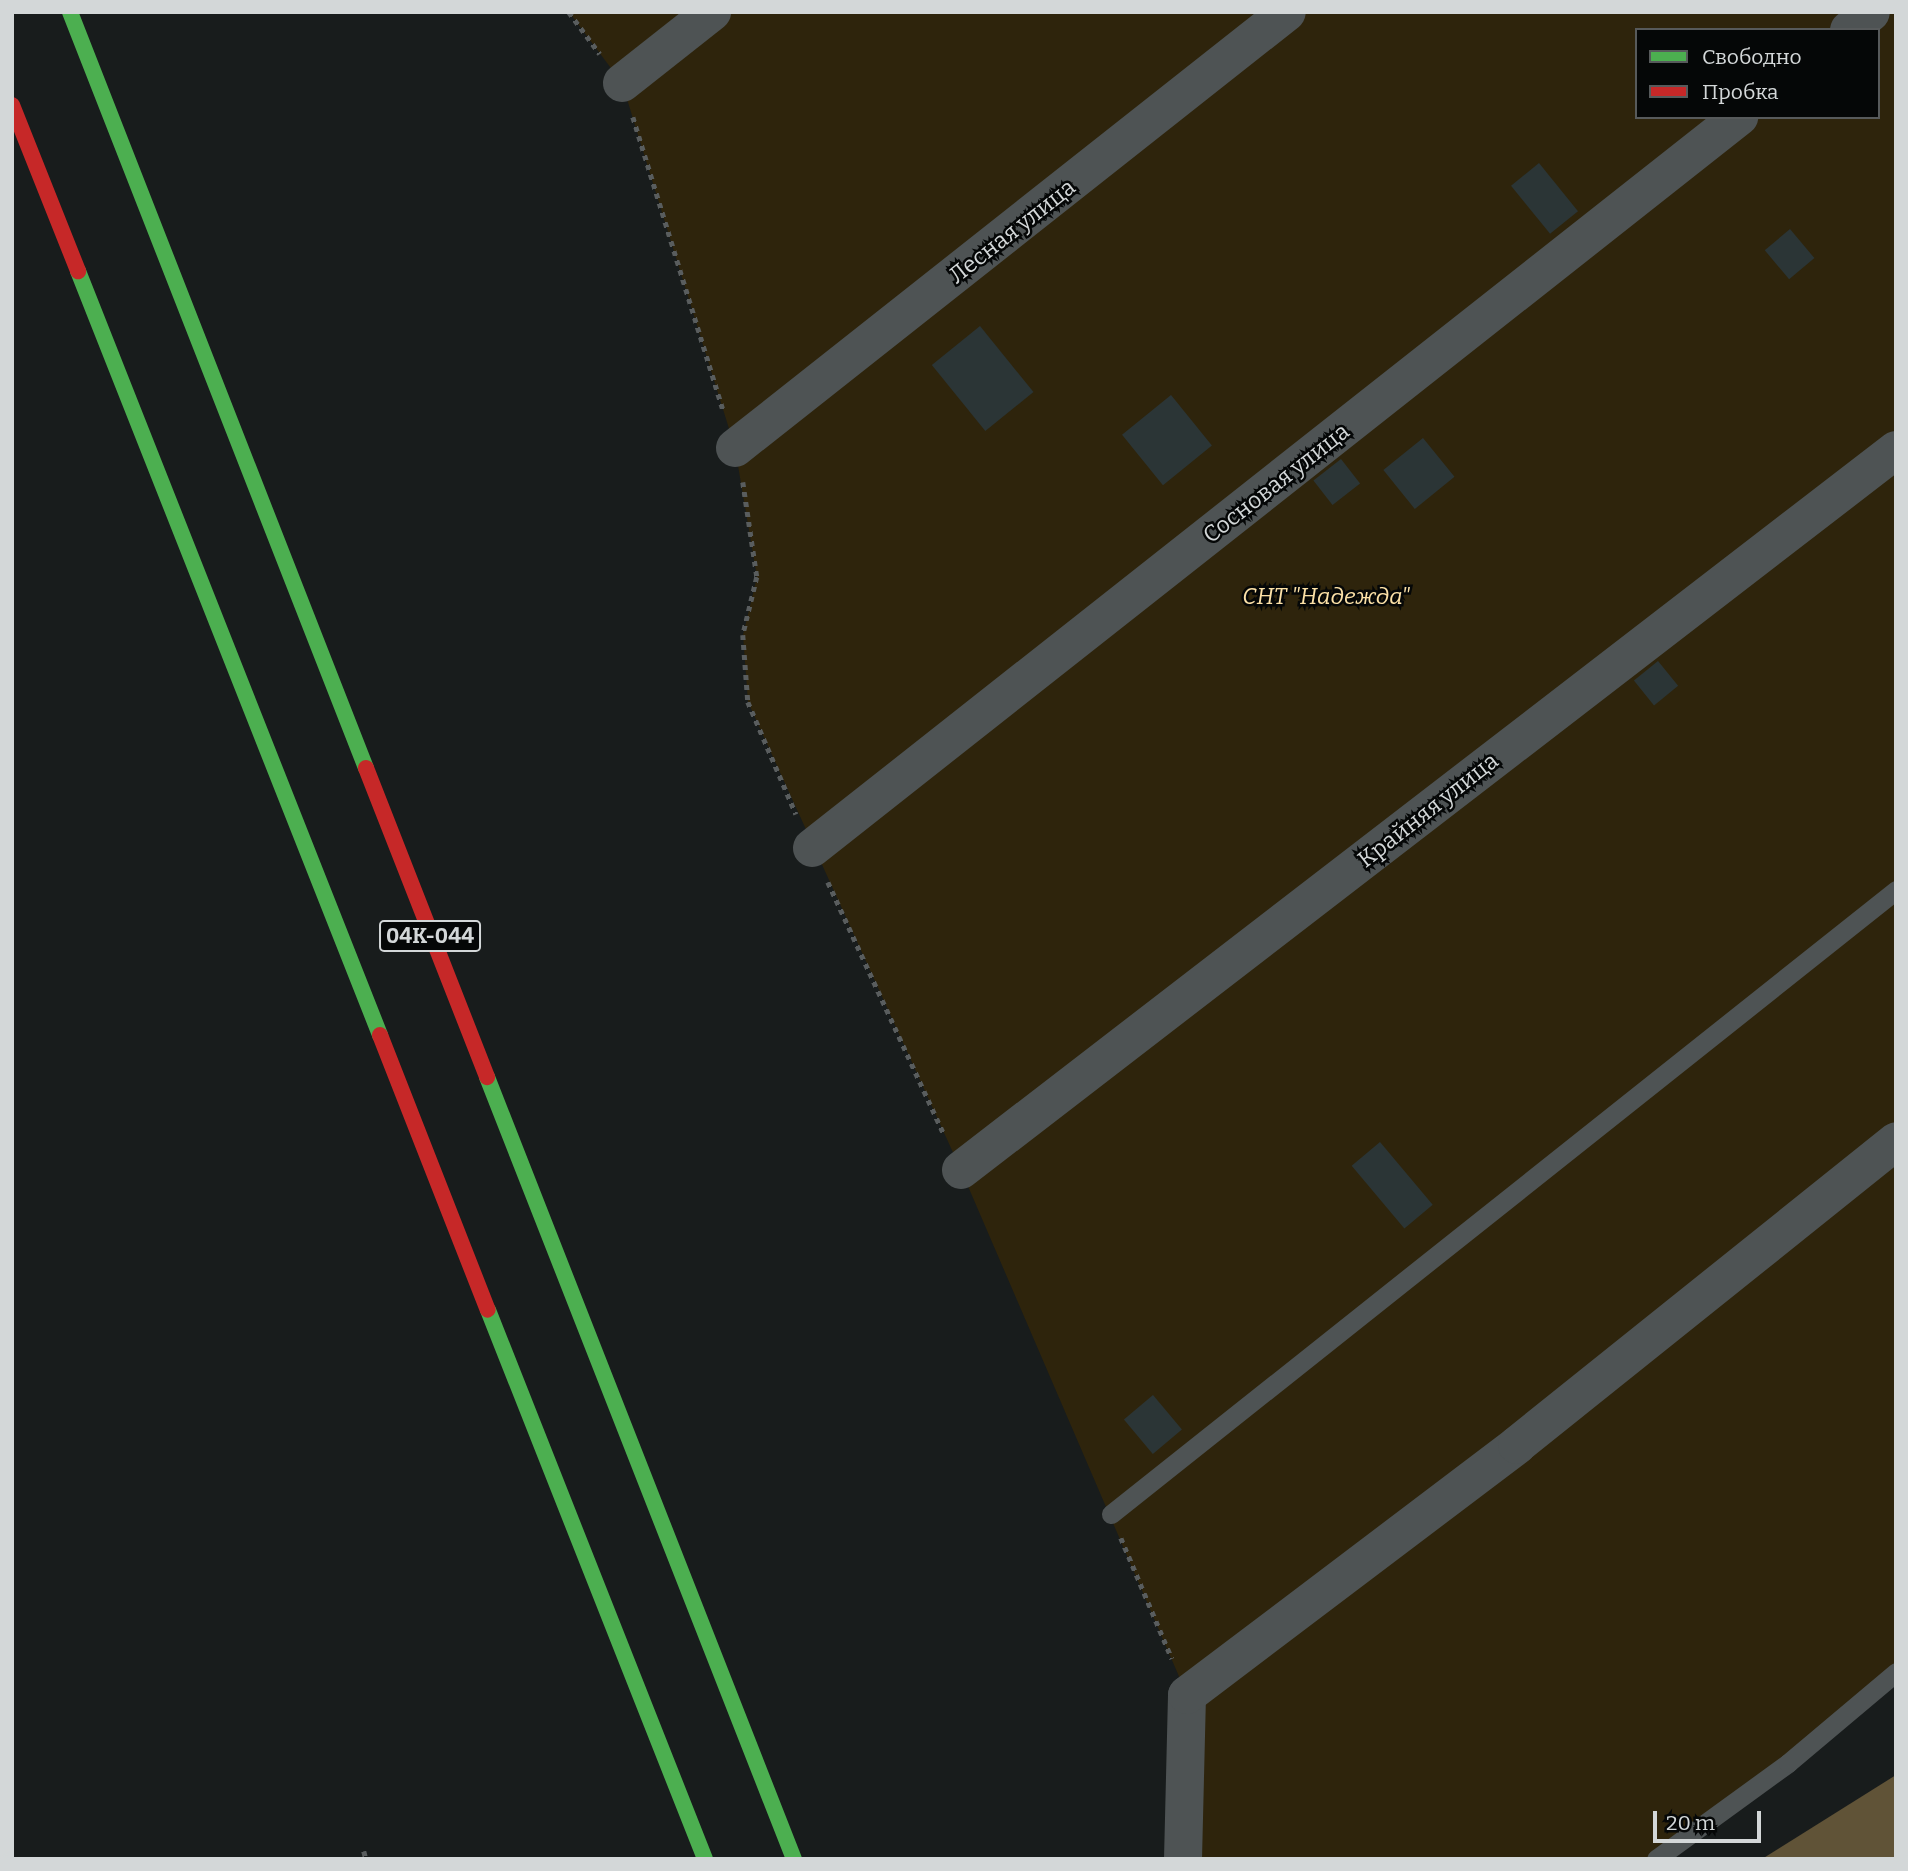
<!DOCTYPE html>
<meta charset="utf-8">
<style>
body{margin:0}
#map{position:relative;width:1908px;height:1871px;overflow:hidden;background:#181c1c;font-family:Bitter,serif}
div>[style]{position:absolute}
.green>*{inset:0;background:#2e240c}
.water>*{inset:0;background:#605337}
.building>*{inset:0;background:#2b3536;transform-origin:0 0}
.path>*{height:4.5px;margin-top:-2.25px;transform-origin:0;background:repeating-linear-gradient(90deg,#595d5e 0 5px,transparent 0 10px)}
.lane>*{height:19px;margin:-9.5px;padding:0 9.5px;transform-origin:9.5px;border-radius:9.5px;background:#4e5354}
.street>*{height:38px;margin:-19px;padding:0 19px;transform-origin:19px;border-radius:19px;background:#4e5354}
.fast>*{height:16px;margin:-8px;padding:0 8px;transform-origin:8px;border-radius:8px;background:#4caf50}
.jam>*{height:16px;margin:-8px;padding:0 8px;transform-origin:8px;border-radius:8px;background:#c62828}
span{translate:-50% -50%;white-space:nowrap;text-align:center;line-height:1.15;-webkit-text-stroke:5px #050707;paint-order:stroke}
.shield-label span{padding:2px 5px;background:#050707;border:2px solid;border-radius:5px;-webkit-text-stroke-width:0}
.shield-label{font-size:21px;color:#d3d7d8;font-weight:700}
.street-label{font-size:23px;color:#d3d7d8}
.park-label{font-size:23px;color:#fce1a7;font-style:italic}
.frame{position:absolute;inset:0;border:14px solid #d3d7d8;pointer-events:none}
.legend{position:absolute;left:1635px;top:28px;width:245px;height:91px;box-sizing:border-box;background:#050707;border:2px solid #575a5b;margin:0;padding:9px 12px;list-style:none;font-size:21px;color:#d3d7d8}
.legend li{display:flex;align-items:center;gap:14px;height:35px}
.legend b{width:35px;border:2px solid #575a5b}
.scale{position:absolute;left:1653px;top:1811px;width:108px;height:32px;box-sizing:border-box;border:4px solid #d3d7d8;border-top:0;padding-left:9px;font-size:21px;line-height:24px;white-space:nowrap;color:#d3d7d8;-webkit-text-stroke:5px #050707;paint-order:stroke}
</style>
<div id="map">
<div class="green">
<i style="clip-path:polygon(evenodd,569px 12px,1896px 12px,1896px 1672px,1656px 1859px,1198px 1859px,1187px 1695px,961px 1170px,748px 702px,743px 635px,757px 577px,735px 448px,622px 83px,569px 12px,1637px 30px,1878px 30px,1878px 117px,1637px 117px,1637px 30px)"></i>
</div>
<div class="water">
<i style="clip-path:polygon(1896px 1775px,1896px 1859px,1762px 1859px)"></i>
</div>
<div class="building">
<i style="left:1539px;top:163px;width:62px;height:36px;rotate:51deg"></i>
<i style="left:1790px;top:229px;width:38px;height:33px;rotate:50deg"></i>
<i style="left:980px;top:326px;width:85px;height:62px;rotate:51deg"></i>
<i style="left:1171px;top:395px;width:65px;height:63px;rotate:51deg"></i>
<i style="left:1423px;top:438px;width:50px;height:51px;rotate:51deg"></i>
<i style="left:1341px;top:459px;width:31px;height:35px;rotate:52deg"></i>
<i style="left:1658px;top:661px;width:32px;height:31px;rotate:51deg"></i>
<i style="left:1380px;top:1142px;width:82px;height:37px;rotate:50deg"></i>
<i style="left:1153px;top:1395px;width:45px;height:38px;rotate:50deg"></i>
</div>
<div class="path">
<i style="left:569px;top:12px;width:52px;rotate:53.6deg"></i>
<i style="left:633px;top:117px;width:306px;rotate:72.9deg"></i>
<i style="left:743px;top:482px;width:96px;rotate:81.6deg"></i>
<i style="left:757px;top:577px;width:60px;rotate:103.6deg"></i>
<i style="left:743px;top:635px;width:67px;rotate:85.7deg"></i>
<i style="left:748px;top:702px;width:122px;rotate:66.8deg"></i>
<i style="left:828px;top:882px;width:277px;rotate:65.3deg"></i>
<i style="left:1121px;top:1538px;width:131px;rotate:67.1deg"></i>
<i style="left:364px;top:1851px;width:8px;rotate:76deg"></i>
</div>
<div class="lane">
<i style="left:1111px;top:1514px;width:1003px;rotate:-38.48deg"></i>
<i style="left:1656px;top:1859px;width:163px;rotate:-36deg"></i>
<i style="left:1788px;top:1763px;width:141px;rotate:-40.1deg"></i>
</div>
<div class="street">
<i style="left:1849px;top:30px;width:28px;rotate:-39deg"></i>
<i style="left:622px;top:83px;width:115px;rotate:-38.3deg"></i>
<i style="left:735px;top:448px;width:703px;rotate:-38.3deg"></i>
<i style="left:812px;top:848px;width:1181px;rotate:-38.26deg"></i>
<i style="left:961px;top:1170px;width:1180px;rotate:-37.6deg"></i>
<i style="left:1183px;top:1859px;width:164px;rotate:-88.6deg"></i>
<i style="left:1187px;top:1695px;width:414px;rotate:-37.1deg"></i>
<i style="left:1517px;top:1445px;width:486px;rotate:-38.7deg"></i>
</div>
<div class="fast">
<i style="left:70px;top:12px;width:812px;rotate:68.62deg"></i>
<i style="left:78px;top:271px;width:822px;rotate:68.43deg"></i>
<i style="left:487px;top:1077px;width:840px;rotate:68.57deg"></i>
<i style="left:488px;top:1310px;width:590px;rotate:68.43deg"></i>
</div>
<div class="jam">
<i style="left:12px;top:105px;width:179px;rotate:68.3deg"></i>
<i style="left:366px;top:768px;width:332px;rotate:68.6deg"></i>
<i style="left:380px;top:1035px;width:295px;rotate:68.6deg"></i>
</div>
<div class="shield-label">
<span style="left:430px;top:936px">04К-044</span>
</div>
<div class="street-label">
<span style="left:1012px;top:231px;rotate:-38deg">Лесная улица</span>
<span style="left:1276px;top:483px;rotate:-38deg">Сосновая улица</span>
<span style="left:1428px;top:810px;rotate:-38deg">Крайняя улица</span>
</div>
<div class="park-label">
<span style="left:1326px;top:596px">СНТ "Надежда"</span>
</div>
<div class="frame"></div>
<ul class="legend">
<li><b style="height:9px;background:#4caf50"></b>Свободно</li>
<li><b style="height:9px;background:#c62828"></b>Пробка</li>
</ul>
<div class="scale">20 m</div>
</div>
